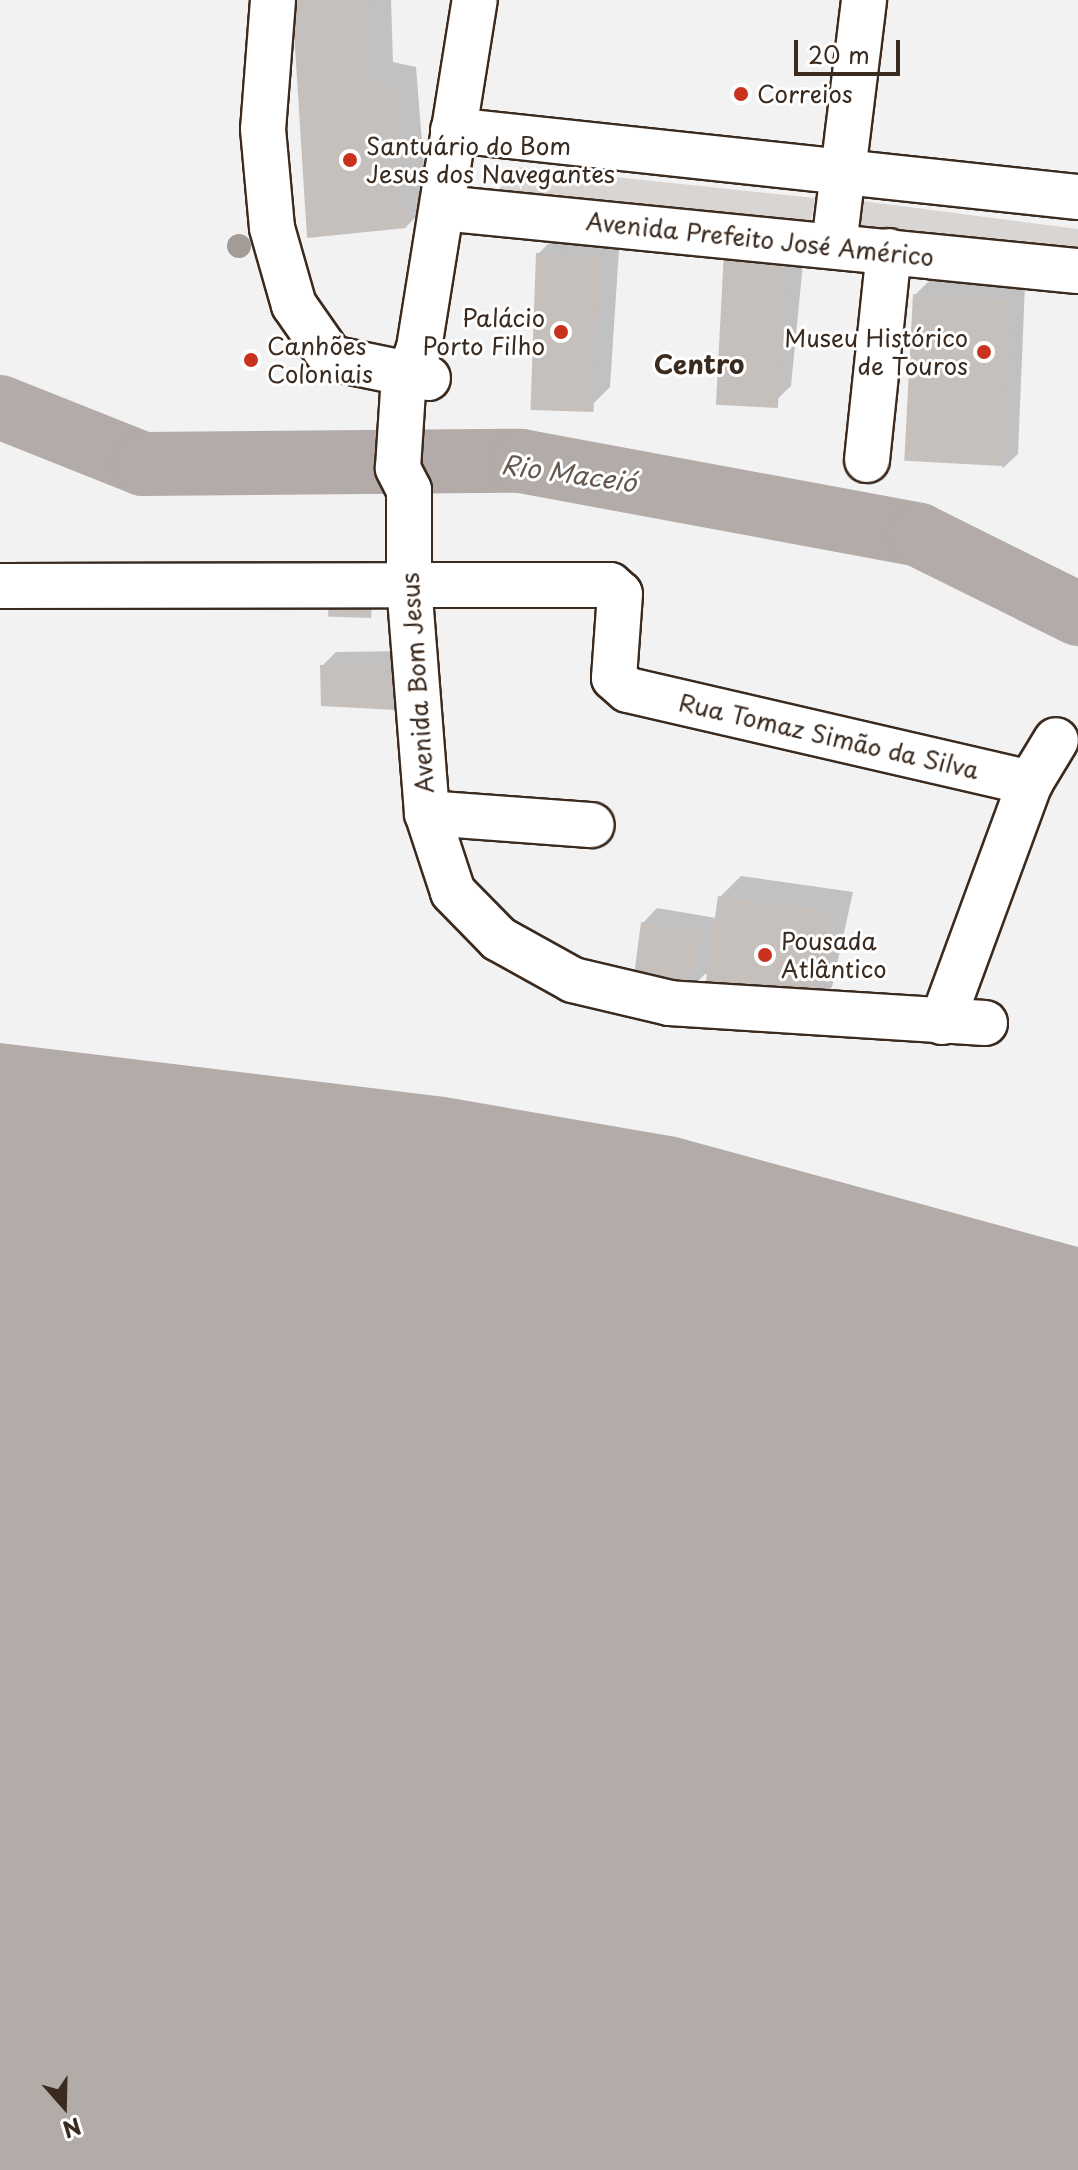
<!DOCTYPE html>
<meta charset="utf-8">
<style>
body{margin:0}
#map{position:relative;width:1078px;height:2170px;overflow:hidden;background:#f3f2f2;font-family:"Playpen Sans",sans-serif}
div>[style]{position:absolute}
.green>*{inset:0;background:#d8d5d2}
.water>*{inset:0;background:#b2aba7}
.shadow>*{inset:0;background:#0003}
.river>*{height:64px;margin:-32px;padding:0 32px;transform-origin:32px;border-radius:32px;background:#b2aba7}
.building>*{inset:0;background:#c6c0bd;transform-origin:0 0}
.roads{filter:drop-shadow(2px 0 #3b2a1e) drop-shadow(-2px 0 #3b2a1e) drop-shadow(0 2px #3b2a1e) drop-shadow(0 -2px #3b2a1e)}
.minor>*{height:44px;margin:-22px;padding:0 22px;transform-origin:22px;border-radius:22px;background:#fff}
.major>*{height:44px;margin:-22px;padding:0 22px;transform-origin:22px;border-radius:22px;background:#fff}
.trees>*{width:24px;height:24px;margin:-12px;border-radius:50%;background:#a39c96}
.dots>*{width:22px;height:22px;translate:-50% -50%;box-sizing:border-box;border:4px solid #fff;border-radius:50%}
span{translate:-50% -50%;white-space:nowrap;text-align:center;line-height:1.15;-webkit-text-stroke:6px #fff;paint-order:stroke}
.poi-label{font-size:24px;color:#3b2a1e}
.left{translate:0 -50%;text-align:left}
.right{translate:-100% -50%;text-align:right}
.street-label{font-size:24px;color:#3b2a1e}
.neighbourhood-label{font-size:26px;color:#3b2a1e;font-weight:700}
.water-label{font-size:26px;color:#65574e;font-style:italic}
.north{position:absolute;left:24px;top:2066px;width:80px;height:80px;-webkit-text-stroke:6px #fff;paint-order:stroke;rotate:160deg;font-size:22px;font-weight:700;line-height:32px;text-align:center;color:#3b2a1e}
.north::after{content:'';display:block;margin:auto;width:28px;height:36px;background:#3b2a1e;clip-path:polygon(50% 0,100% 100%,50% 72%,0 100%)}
.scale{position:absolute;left:794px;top:40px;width:106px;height:36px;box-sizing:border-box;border:4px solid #3b2a1e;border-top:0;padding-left:10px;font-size:24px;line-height:28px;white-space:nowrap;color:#3b2a1e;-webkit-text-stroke:6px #fff;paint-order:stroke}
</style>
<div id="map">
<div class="green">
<i style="clip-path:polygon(520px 167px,815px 198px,808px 237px,507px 207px,500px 188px)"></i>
<i style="clip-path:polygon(862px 201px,1078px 229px,1078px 260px,861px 237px)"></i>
</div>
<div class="water">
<i style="clip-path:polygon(0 1043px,445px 1097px,676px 1137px,1078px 1247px,1078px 2170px,0 2170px)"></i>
</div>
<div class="shadow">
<i style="clip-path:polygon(294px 0,391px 0,393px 62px,416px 67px,427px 205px,406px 227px,309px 236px)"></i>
<i style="clip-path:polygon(560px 232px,620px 234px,610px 387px,588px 409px,538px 254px)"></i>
<i style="clip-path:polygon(806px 233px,791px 386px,769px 407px,726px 252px)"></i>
<i style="clip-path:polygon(930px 280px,1025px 285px,1018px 454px,1003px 468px,915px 295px)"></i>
<i style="clip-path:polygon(406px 651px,410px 693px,395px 708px,322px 666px,336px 652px)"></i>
<i style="clip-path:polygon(741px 876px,853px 892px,832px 987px,810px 1009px,705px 974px,687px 992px,643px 923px,657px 908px,716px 918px,720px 897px)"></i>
</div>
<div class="river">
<i style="left:0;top:407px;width:154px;rotate:21.7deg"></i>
<i style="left:143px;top:464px;width:378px;rotate:-0.5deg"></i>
<i style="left:521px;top:461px;width:405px;rotate:10.5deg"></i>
<i style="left:919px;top:535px;width:178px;rotate:26.4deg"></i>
</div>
<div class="building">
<i style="clip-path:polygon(292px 0,370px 0,372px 83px,395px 88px,406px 228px,307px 238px)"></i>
<i style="left:724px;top:251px;width:62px;height:154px;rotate:3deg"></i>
<i style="left:536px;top:253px;width:63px;height:157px;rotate:2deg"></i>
<i style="left:913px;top:294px;width:98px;height:167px;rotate:3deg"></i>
<i style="left:372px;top:593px;width:25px;height:43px;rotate:92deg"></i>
<i style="clip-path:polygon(320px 665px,392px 665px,396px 710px,321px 706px)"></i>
<i style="left:718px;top:896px;width:115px;height:102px;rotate:8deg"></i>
<i style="clip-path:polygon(641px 922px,701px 932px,688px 994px,632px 991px)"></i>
</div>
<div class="roads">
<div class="minor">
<i style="left:273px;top:0;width:129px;rotate:94.4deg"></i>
<i style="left:263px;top:129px;width:99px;rotate:84.8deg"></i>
<i style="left:272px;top:228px;width:80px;rotate:74.1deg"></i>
<i style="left:294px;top:305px;width:65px;rotate:55.1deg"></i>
<i style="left:331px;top:358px;width:99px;rotate:11.7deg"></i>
<i style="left:834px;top:245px;width:247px;rotate:-83deg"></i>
<i style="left:867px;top:460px;width:210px;rotate:-84deg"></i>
<i style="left:427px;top:813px;width:165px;rotate:4.2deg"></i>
<i style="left:942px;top:1022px;width:255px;rotate:-69.8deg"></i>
<i style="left:1030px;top:783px;width:50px;rotate:-58.8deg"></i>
<i style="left:985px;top:1023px;width:316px;rotate:-176.4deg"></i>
<i style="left:670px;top:1003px;width:100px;rotate:-166.7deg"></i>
<i style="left:573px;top:980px;width:85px;rotate:-151deg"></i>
<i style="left:499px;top:939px;width:66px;rotate:-134.4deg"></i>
<i style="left:453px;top:892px;width:83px;rotate:-108.2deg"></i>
<i style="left:427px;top:813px;width:229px;rotate:-94.5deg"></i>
<i style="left:409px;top:585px;width:201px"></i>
<i style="left:610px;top:585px;width:13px;rotate:42deg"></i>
<i style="left:620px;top:594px;width:84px;rotate:94.1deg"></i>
<i style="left:614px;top:678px;width:18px;rotate:41deg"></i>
<i style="left:628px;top:690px;width:413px;rotate:13deg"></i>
</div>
<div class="major">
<i style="left:453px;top:130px;width:629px;rotate:6.12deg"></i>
<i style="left:442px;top:208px;width:639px;rotate:5.66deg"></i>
<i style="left:0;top:586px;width:409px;rotate:-0.1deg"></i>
<i style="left:409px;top:585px;width:95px;rotate:-90deg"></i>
<i style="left:409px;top:490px;width:25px;rotate:-117deg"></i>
<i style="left:398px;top:468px;width:77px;rotate:-86.3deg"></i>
<i style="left:403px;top:391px;width:46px;rotate:-69.6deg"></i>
<i style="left:419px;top:348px;width:352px;rotate:-80.9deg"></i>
</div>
</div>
<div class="trees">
<i style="left:239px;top:246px"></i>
</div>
<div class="dots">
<i style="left:741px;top:94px;background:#c8321e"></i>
<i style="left:350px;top:160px;background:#c8321e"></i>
<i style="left:561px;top:332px;background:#c8321e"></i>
<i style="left:984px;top:352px;background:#c8321e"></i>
<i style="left:251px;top:360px;background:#c8321e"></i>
<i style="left:765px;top:955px;background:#c8321e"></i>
</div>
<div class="poi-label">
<span class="left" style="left:757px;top:94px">Correios</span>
<span class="left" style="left:366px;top:160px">Santuário do Bom<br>Jesus dos Navegantes</span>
<span class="right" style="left:545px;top:332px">Palácio<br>Porto Filho</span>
<span class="right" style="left:968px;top:352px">Museu Histórico<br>de Touros</span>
<span class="left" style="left:267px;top:360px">Canhões<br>Coloniais</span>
<span class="left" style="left:781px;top:955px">Pousada<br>Atlântico</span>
</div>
<div class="street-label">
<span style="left:760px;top:239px;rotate:6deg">Avenida Prefeito José Américo</span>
<span style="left:417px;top:683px;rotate:-94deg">Avenida Bom Jesus</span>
<span style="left:829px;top:736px;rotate:13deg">Rua Tomaz Simão da Silva</span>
</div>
<div class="neighbourhood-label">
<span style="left:699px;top:364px">Centro</span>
</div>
<div class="water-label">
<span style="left:569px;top:473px;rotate:8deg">Rio Maceió</span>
</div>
<div class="north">N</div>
<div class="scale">20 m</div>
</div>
